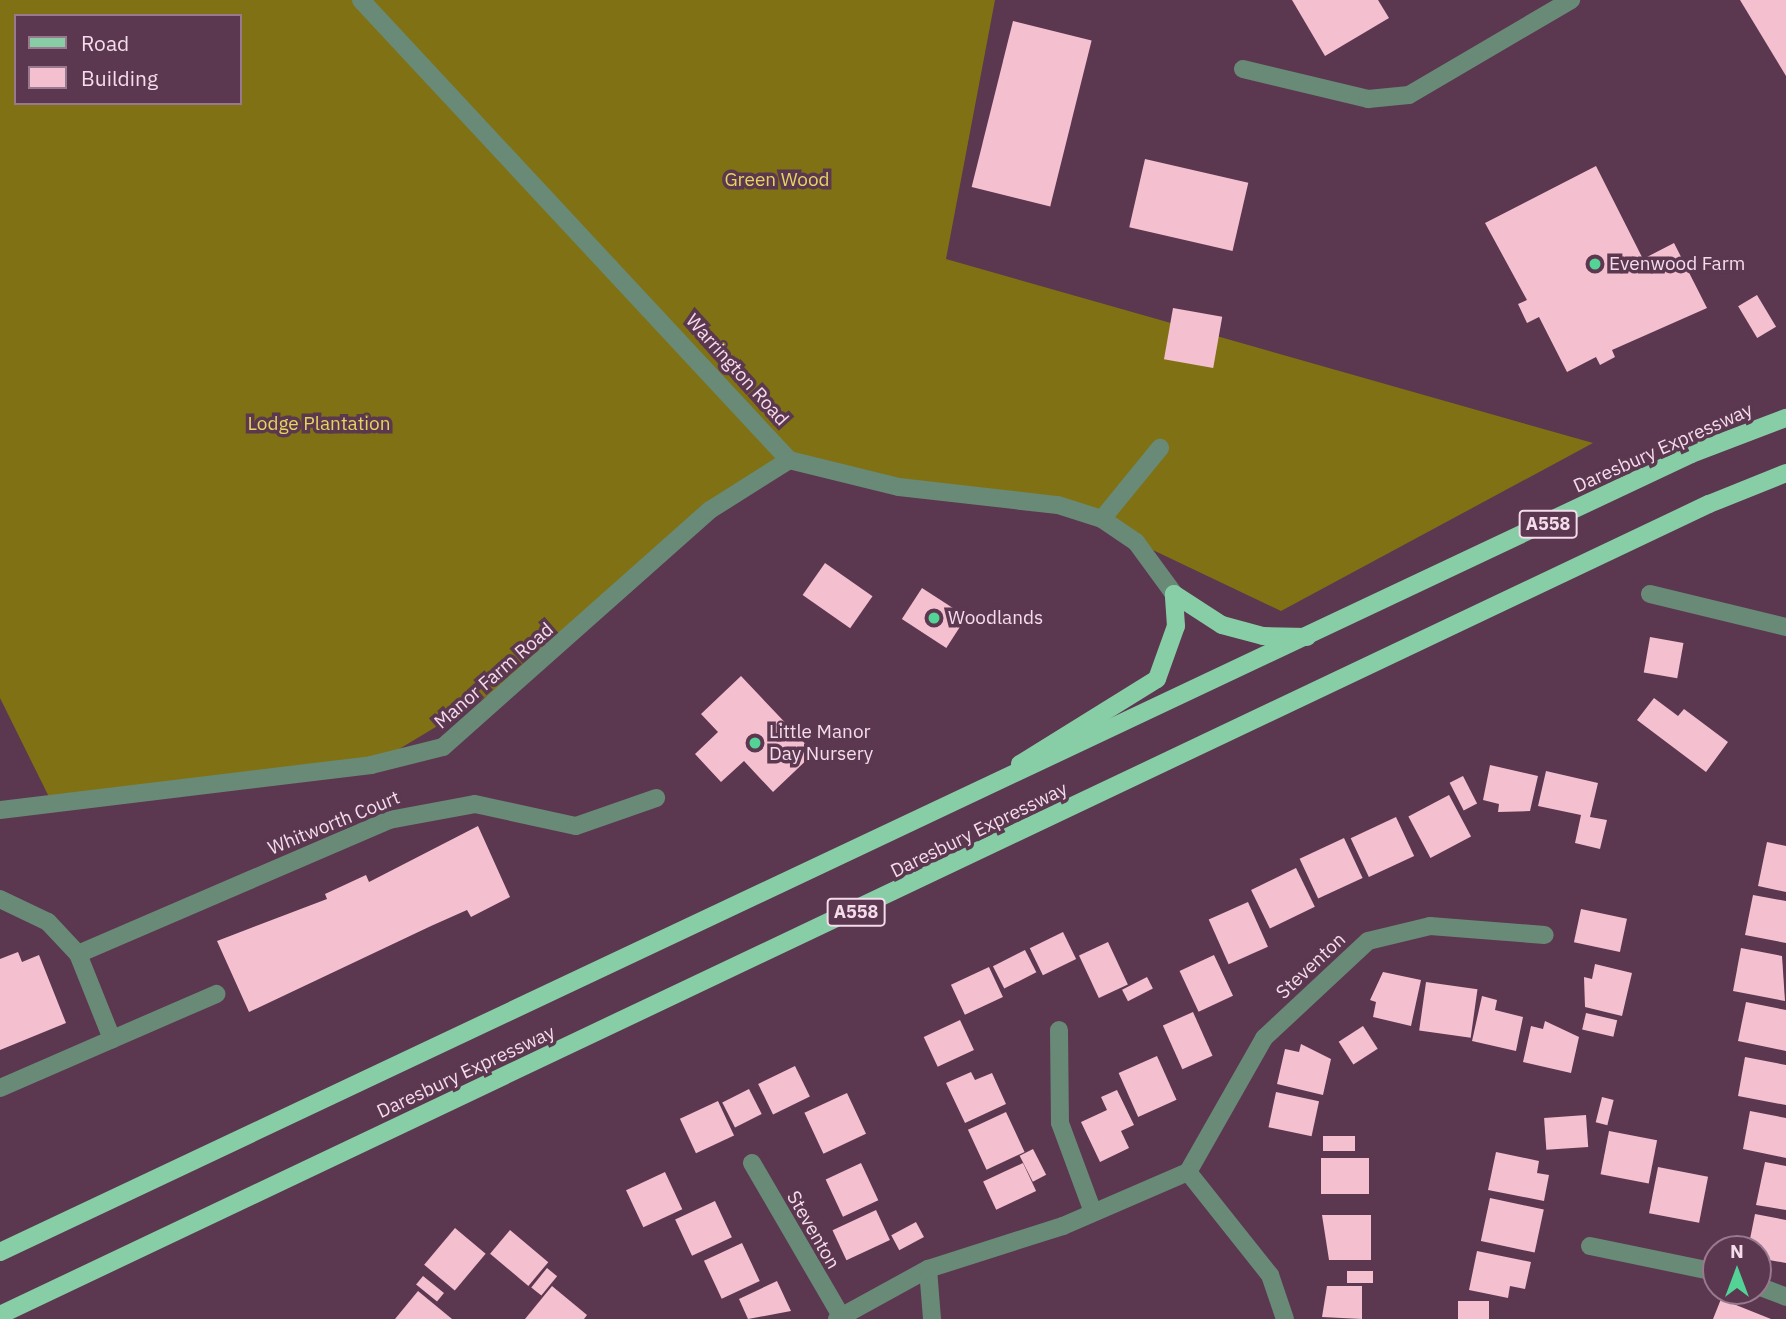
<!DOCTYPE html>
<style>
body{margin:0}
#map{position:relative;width:1786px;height:1319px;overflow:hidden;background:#5b3750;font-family:"IBM Plex Sans",sans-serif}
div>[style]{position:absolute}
.forest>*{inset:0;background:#807114}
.building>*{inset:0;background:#f4bfce;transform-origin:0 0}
.minor>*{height:18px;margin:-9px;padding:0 9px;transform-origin:9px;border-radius:9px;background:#688a77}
.major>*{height:18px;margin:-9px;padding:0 9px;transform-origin:9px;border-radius:9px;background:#87cea7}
.dots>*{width:19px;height:19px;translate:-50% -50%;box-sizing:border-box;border:4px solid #5b3750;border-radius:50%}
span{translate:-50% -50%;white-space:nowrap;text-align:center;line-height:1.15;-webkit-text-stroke:7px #5b3750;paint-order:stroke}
.shield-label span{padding:2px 5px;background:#5b3750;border:2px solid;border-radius:5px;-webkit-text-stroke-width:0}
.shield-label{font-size:18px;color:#f4dceb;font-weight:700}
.park-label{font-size:19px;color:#e7d35f}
.poi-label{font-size:19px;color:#f4dceb}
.left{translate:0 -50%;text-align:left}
.street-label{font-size:19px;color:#f4dceb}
.legend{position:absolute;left:14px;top:14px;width:228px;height:91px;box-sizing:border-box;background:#5b3750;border:2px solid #98798e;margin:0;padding:9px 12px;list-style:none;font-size:21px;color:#f4dceb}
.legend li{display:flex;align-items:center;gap:14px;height:35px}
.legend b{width:35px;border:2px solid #98798e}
.north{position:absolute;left:1702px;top:1235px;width:70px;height:70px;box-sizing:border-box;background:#5b3750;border:2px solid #98798e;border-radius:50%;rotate:0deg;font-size:19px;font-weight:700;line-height:28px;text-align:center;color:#f4dceb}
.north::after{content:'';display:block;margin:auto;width:24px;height:32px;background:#53d396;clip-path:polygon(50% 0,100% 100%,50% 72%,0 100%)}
</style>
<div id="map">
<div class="forest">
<i style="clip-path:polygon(evenodd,0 0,995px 0,946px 259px,1593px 443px,1281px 611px,1136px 542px,1102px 519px,789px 460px,710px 510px,542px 663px,371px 766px,52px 803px,0 698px,0 0,16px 16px,240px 16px,240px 103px,16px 103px,16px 16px)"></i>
</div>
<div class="building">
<i style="clip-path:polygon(1292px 0,1378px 0,1389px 18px,1325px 56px)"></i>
<i style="clip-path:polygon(1740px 0,1786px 0,1786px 76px)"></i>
<i style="left:1013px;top:21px;width:81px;height:171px;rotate:14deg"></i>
<i style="left:1145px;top:159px;width:106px;height:70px;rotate:13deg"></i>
<i style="clip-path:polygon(1596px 166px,1643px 259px,1674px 243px,1707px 308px,1612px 350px,1615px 357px,1600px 365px,1596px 357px,1567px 372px,1539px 317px,1527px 323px,1518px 304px,1527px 300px,1485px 223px)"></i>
<i style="left:1757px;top:295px;width:37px;height:22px;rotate:59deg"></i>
<i style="left:1173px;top:308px;width:50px;height:52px;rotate:10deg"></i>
<i style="left:825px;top:563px;width:58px;height:39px;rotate:35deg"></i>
<i style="left:922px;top:588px;width:53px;height:37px;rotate:33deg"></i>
<i style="left:1650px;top:637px;width:34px;height:36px;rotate:10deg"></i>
<i style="clip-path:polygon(741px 676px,814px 753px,773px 792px,744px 761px,721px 782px,695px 754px,718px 732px,701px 714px)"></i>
<i style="clip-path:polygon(1654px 698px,1678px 716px,1684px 709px,1728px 742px,1706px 772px,1637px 720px)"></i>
<i style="clip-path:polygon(1490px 765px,1538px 776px,1530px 811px,1498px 812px,1499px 804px,1483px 800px)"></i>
<i style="clip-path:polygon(1546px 771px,1598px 783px,1590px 817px,1607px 820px,1600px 849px,1575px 843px,1581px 815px,1538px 806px)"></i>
<i style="left:1463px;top:776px;width:31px;height:15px;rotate:63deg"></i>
<i style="left:1449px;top:795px;width:47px;height:46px;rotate:62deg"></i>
<i style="left:1396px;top:817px;width:43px;height:50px;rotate:65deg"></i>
<i style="clip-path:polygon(478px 826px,510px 897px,471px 917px,467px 910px,431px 926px,249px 1012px,217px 941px,327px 899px,325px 894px,366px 875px,369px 882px)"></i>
<i style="left:1344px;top:838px;width:44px;height:49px;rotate:65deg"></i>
<i style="clip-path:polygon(1767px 842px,1786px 846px,1786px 892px,1758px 886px)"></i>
<i style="left:1296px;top:868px;width:43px;height:50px;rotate:64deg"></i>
<i style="clip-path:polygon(1753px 895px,1786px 901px,1786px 943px,1745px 935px)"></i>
<i style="left:1248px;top:902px;width:49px;height:43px;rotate:66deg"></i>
<i style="left:1581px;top:909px;width:47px;height:34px;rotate:12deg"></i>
<i style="left:1063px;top:932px;width:30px;height:37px;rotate:64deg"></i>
<i style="left:1108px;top:942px;width:47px;height:32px;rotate:65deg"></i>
<i style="clip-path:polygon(1741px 948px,1782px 956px,1785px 1001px,1733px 991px)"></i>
<i style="left:1025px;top:950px;width:25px;height:36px;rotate:63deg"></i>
<i style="clip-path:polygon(18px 952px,22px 962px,39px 955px,66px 1023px,0 1050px,0 959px)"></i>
<i style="left:1214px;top:955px;width:45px;height:38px;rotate:65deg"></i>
<i style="clip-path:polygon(1595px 964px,1632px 973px,1622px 1016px,1585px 1007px,1584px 977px,1592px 979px)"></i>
<i style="left:989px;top:967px;width:33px;height:42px;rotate:65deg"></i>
<i style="clip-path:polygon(1383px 972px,1421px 980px,1411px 1026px,1373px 1017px,1376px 1002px,1370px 1000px)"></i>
<i style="left:1147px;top:977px;width:13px;height:28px;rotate:63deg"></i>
<i style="left:1426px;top:982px;width:52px;height:49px;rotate:8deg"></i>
<i style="clip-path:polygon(1482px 996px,1497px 1000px,1495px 1010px,1523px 1017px,1516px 1051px,1472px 1041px)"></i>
<i style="clip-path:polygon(1746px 1002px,1786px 1010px,1786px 1051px,1738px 1041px)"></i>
<i style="left:1193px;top:1012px;width:48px;height:33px;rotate:66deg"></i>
<i style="left:1586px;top:1013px;width:32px;height:17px;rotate:13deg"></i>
<i style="left:960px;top:1020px;width:33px;height:40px;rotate:65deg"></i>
<i style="clip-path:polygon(1545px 1021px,1579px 1037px,1571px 1073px,1523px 1062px,1531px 1026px,1543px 1029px)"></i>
<i style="left:1363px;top:1026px;width:27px;height:29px;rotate:57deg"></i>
<i style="clip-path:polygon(1301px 1044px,1331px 1059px,1323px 1095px,1277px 1084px,1285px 1049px,1299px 1052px)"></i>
<i style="left:1157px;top:1056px;width:48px;height:42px;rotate:66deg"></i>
<i style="clip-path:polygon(1745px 1057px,1786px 1065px,1786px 1105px,1738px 1096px)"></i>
<i style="left:795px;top:1066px;width:34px;height:41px;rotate:64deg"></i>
<i style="clip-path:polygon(971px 1072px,975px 1080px,992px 1073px,1006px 1104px,965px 1123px,946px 1083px)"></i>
<i style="left:749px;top:1089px;width:28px;height:30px;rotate:63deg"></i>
<i style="clip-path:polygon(1117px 1090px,1134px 1125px,1121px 1131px,1129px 1148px,1100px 1162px,1081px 1122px,1107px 1110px,1101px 1097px)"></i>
<i style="left:1276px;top:1092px;width:44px;height:36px;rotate:12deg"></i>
<i style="left:847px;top:1093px;width:45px;height:47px;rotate:65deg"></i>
<i style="left:1602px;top:1097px;width:12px;height:26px;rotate:14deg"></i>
<i style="left:718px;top:1101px;width:38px;height:42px;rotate:65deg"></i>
<i style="clip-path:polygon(1750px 1111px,1786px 1118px,1786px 1158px,1743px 1149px)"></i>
<i style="left:1006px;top:1112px;width:44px;height:42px;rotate:65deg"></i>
<i style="left:1586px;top:1115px;width:32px;height:42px;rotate:86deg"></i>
<i style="left:1609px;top:1131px;width:49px;height:44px;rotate:11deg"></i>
<i style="left:1323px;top:1136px;width:32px;height:15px"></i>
<i style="left:1033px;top:1149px;width:29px;height:15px;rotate:63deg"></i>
<i style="clip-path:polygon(1496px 1152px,1539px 1161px,1537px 1173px,1549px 1175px,1544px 1201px,1488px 1190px)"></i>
<i style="left:1321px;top:1158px;width:48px;height:36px"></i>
<i style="clip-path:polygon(1765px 1162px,1786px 1166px,1786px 1210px,1756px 1205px)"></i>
<i style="left:861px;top:1163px;width:41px;height:39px;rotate:65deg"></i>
<i style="left:1023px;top:1163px;width:31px;height:44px;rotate:65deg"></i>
<i style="left:1658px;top:1167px;width:51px;height:47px;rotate:11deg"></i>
<i style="left:665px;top:1172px;width:41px;height:43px;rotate:65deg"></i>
<i style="left:1490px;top:1198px;width:55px;height:44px;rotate:12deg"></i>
<i style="left:715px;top:1201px;width:40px;height:44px;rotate:65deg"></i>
<i style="left:876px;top:1210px;width:33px;height:48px;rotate:65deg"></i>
<i style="clip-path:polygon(1755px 1214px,1786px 1220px,1786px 1263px,1758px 1258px,1758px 1249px,1748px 1249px)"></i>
<i style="clip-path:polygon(1322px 1215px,1371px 1215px,1371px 1260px,1329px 1260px)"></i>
<i style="left:916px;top:1222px;width:17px;height:28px;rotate:62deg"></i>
<i style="left:455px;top:1228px;width:40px;height:48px;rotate:40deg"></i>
<i style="left:510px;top:1230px;width:50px;height:31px;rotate:40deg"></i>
<i style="left:742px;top:1243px;width:42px;height:42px;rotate:65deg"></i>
<i style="clip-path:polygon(1477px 1251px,1531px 1262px,1525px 1289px,1510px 1286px,1508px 1298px,1469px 1290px)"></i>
<i style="left:547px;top:1268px;width:13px;height:25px;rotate:39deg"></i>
<i style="left:1373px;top:1271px;width:12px;height:26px;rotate:90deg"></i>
<i style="left:423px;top:1276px;width:27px;height:11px;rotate:39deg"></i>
<i style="clip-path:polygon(777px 1281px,791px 1311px,748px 1319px,739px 1299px)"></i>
<i style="clip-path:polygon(552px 1286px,587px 1315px,584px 1319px,525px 1319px)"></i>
<i style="clip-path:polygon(1327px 1286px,1362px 1286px,1362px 1319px,1322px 1317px)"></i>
<i style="clip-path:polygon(418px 1291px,452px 1319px,395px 1319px)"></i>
<i style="clip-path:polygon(1721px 1299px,1771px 1319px,1713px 1319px)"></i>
<i style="left:1458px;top:1301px;width:31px;height:18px"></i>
</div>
<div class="minor">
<i style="left:361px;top:0;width:628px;rotate:47.06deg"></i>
<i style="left:789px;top:460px;width:113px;rotate:13.8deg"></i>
<i style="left:899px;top:487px;width:160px;rotate:6.5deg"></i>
<i style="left:1058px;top:505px;width:46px;rotate:17.7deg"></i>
<i style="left:1102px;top:519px;width:41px;rotate:34.1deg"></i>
<i style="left:1136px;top:542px;width:64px;rotate:53.8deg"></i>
<i style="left:1243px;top:69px;width:129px;rotate:13.5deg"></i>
<i style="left:1368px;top:99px;width:41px;rotate:-5.6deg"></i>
<i style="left:1409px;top:95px;width:188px;rotate:-30.4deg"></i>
<i style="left:1102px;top:519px;width:92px;rotate:-50.8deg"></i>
<i style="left:1650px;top:594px;width:140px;rotate:13.6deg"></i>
<i style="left:0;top:810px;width:374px;rotate:-6.9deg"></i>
<i style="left:371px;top:765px;width:74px;rotate:-14deg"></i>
<i style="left:443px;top:747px;width:357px;rotate:-41.6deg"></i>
<i style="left:710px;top:510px;width:93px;rotate:-32.3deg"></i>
<i style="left:0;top:899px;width:53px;rotate:25.6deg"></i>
<i style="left:48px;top:922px;width:44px;rotate:46.8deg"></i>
<i style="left:78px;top:954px;width:92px;rotate:68.2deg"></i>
<i style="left:78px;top:954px;width:339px;rotate:-23.3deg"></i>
<i style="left:389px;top:820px;width:87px;rotate:-10.5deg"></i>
<i style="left:475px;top:804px;width:103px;rotate:12.3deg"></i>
<i style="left:576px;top:826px;width:85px;rotate:-19.3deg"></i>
<i style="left:1059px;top:1030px;width:93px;rotate:89.4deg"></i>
<i style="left:1060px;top:1123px;width:95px;rotate:69.7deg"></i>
<i style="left:0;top:1088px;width:236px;rotate:-23.5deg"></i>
<i style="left:752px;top:1163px;width:177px;rotate:59.8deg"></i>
<i style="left:1188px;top:1172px;width:154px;rotate:-60.4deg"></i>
<i style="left:1264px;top:1038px;width:142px;rotate:-43deg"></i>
<i style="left:1368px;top:941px;width:64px;rotate:-13.6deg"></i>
<i style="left:1430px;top:926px;width:115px;rotate:4.5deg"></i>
<i style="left:1590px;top:1246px;width:129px;rotate:11.7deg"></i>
<i style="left:928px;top:1269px;width:50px;rotate:85.4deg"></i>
<i style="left:1758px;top:1286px;width:30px;rotate:21deg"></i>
<i style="left:837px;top:1319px;width:104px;rotate:-28.8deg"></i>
<i style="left:928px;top:1269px;width:142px;rotate:-17.7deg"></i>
<i style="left:1063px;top:1226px;width:136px;rotate:-23.4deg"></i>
<i style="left:1188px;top:1172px;width:132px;rotate:51.5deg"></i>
<i style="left:1270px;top:1275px;width:46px;rotate:71.2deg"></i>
</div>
<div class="major">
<i style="left:1174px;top:594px;width:57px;rotate:32.9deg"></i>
<i style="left:1222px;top:625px;width:42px;rotate:15deg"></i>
<i style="left:1263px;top:636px;width:44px;rotate:1.3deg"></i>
<i style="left:1020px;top:764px;width:161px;rotate:-31.8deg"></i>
<i style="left:1157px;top:679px;width:56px;rotate:-70.3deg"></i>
<i style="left:1176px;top:626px;width:32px;rotate:-94deg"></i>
<i style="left:0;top:1252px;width:1870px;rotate:-25.26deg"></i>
<i style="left:1691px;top:454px;width:102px;rotate:-20.8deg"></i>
<i style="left:0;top:1315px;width:1892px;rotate:-25.39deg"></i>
<i style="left:1709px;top:504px;width:83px;rotate:-21.9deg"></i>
</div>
<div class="dots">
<i style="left:1595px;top:264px;background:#53d396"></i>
<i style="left:934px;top:618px;background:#53d396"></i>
<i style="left:755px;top:743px;background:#53d396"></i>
</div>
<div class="shield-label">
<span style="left:1548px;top:524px">A558</span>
<span style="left:856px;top:912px">A558</span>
</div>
<div class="park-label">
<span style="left:777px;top:180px">Green Wood</span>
<span style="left:319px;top:424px">Lodge Plantation</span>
</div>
<div class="poi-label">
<span class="left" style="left:1609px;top:264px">Evenwood Farm</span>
<span class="left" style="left:948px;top:618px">Woodlands</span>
<span class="left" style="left:769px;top:743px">Little Manor<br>Day Nursery</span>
</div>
<div class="street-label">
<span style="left:737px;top:370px;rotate:48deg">Warrington Road</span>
<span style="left:1663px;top:448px;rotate:-24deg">Daresbury Expressway</span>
<span style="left:494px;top:676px;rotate:-41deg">Manor Farm Road</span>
<span style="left:334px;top:823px;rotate:-22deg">Whitworth Court</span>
<span style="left:979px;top:830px;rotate:-26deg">Daresbury Expressway</span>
<span style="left:1311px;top:966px;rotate:-43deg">Steventon</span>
<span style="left:466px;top:1072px;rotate:-25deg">Daresbury Expressway</span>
<span style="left:813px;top:1230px;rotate:60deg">Steventon</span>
</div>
<ul class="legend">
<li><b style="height:9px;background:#87cea7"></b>Road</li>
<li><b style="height:19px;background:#f4bfce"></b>Building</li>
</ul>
<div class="north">N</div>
</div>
